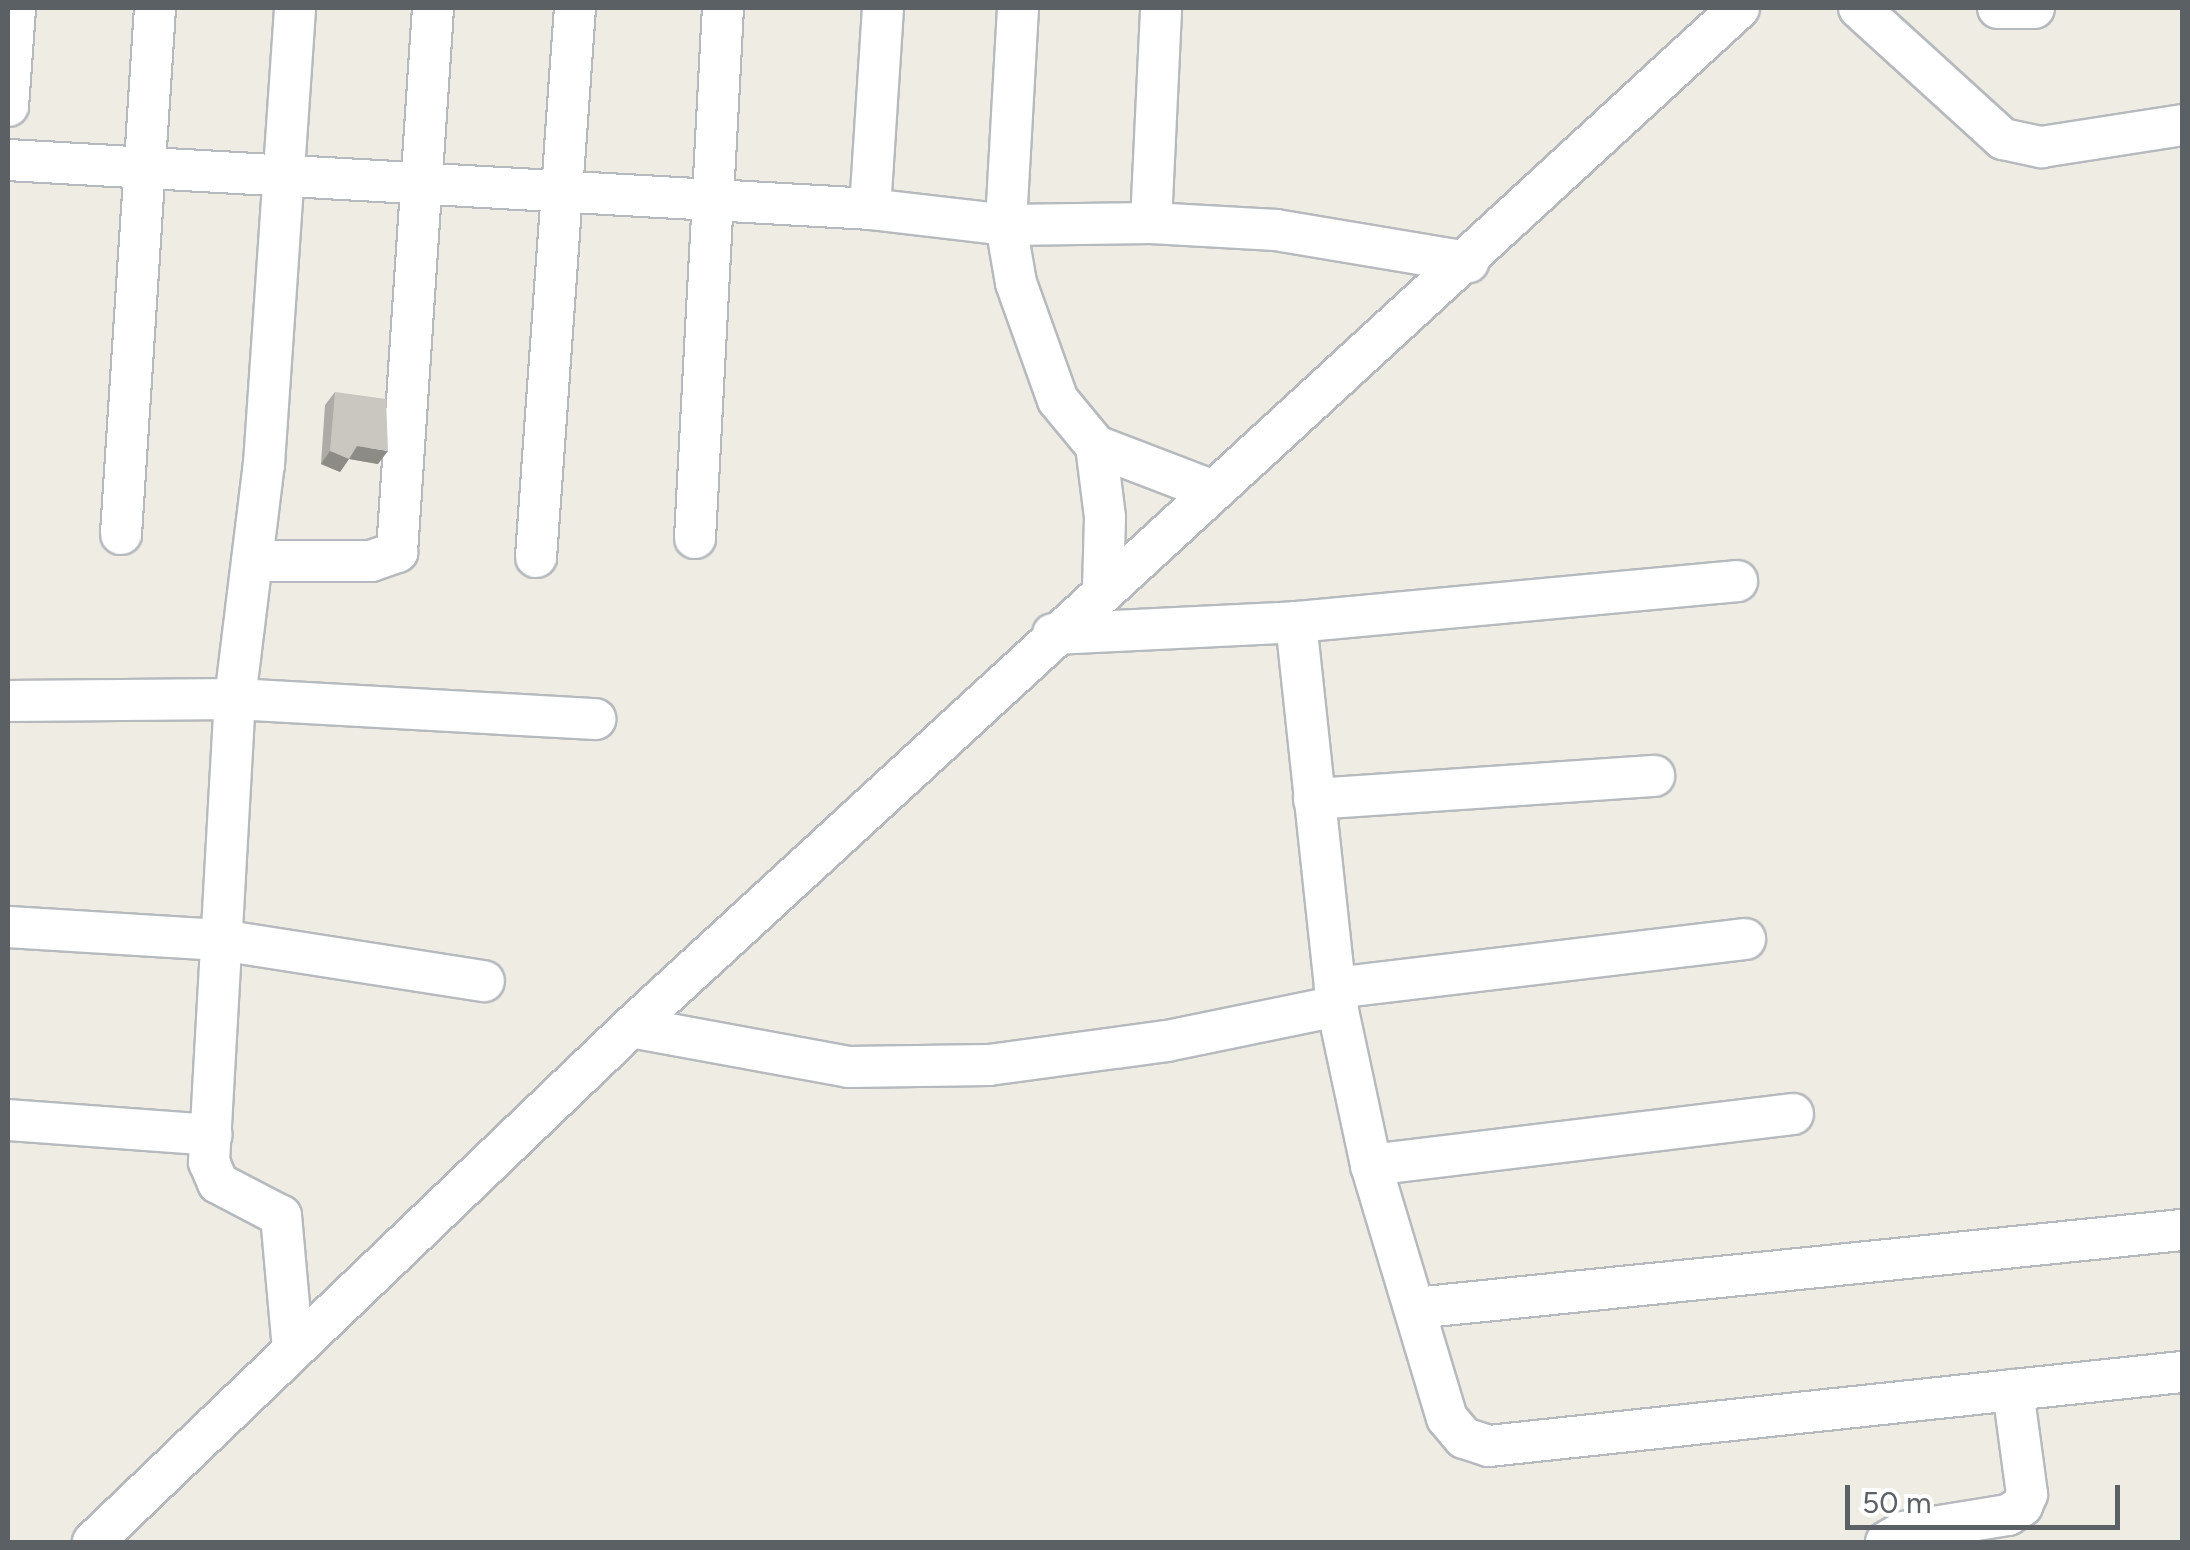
<!DOCTYPE html>
<style>
body{margin:0}
#map{position:relative;width:2190px;height:1550px;overflow:hidden;background:#efece3;font-family:Figtree,sans-serif}
div>[style]{position:absolute}
.roads{filter:drop-shadow(2px 0 #b6babe) drop-shadow(-2px 0 #b6babe) drop-shadow(0 2px #b6babe) drop-shadow(0 -2px #b6babe)}
.minor>*{height:40px;margin:-20px;padding:0 20px;transform-origin:20px;border-radius:20px;background:#fff}
.wall>*{inset:0;background:#aeaaa5}
.shaded-wall>*{inset:0;background:#8d8b86}
.building>*{inset:0;background:#cac6c0}
span{translate:-50% -50%;white-space:nowrap;text-align:center;line-height:1.15;-webkit-text-stroke:9px #fff;paint-order:stroke}
.frame{position:absolute;inset:0;border:10px solid #5b6065;pointer-events:none}
.scale{position:absolute;left:1845px;top:1485px;width:275px;height:45px;box-sizing:border-box;border:5px solid #5b6065;border-top:0;padding-left:12px;font-size:30px;line-height:35px;white-space:nowrap;color:#5b6065;-webkit-text-stroke:8px #fff;paint-order:stroke}
</style>
<div id="map">
<div class="roads">
<div class="minor">
<i style="left:1018px;top:8px;width:217px;rotate:93.2deg"></i>
<i style="left:1006px;top:225px;width:59px;rotate:80.2deg"></i>
<i style="left:1016px;top:283px;width:124px;rotate:70.3deg"></i>
<i style="left:1058px;top:400px;width:60px;rotate:50.4deg"></i>
<i style="left:1859px;top:8px;width:195px;rotate:42.3deg"></i>
<i style="left:2003px;top:139px;width:40px;rotate:12deg"></i>
<i style="left:2042px;top:147px;width:142px;rotate:-8.9deg"></i>
<i style="left:1998px;top:8px;width:36px"></i>
<i style="left:8px;top:106px;width:98px;rotate:-85.9deg"></i>
<i style="left:8px;top:160px;width:863px;rotate:3.25deg"></i>
<i style="left:870px;top:209px;width:137px;rotate:6.7deg"></i>
<i style="left:1006px;top:225px;width:145px;rotate:-0.8deg"></i>
<i style="left:1151px;top:223px;width:125px;rotate:3.2deg"></i>
<i style="left:1276px;top:230px;width:195px;rotate:9.5deg"></i>
<i style="left:870px;top:209px;width:201px;rotate:-86.3deg"></i>
<i style="left:1151px;top:223px;width:215px;rotate:-87.3deg"></i>
<i style="left:121px;top:534px;width:527px;rotate:-86.3deg"></i>
<i style="left:695px;top:538px;width:531px;rotate:-86.98deg"></i>
<i style="left:536px;top:557px;width:550px;rotate:-85.94deg"></i>
<i style="left:252px;top:561px;width:119px"></i>
<i style="left:371px;top:561px;width:28px;rotate:-19deg"></i>
<i style="left:397px;top:552px;width:545px;rotate:-86.21deg"></i>
<i style="left:1103px;top:589px;width:72px;rotate:-88.4deg"></i>
<i style="left:1105px;top:517px;width:72px;rotate:-97.2deg"></i>
<i style="left:1096px;top:446px;width:125px;rotate:21deg"></i>
<i style="left:1296px;top:622px;width:386px;rotate:83.9deg"></i>
<i style="left:1337px;top:1006px;width:163px;rotate:77.9deg"></i>
<i style="left:1371px;top:1165px;width:264px;rotate:73.3deg"></i>
<i style="left:1447px;top:1418px;width:26px;rotate:50deg"></i>
<i style="left:1464px;top:1438px;width:26px;rotate:18deg"></i>
<i style="left:1489px;top:1446px;width:697px;rotate:-6.1deg"></i>
<i style="left:1053px;top:634px;width:243px;rotate:-2.8deg"></i>
<i style="left:1296px;top:622px;width:443px;rotate:-5.3deg"></i>
<i style="left:8px;top:701px;width:227px;rotate:-0.5deg"></i>
<i style="left:235px;top:699px;width:361px;rotate:3.2deg"></i>
<i style="left:1314px;top:799px;width:341px;rotate:-3.9deg"></i>
<i style="left:8px;top:927px;width:213px;rotate:3.5deg"></i>
<i style="left:221px;top:940px;width:266px;rotate:8.9deg"></i>
<i style="left:1335px;top:988px;width:413px;rotate:-6.8deg"></i>
<i style="left:631px;top:1027px;width:221px;rotate:10.4deg"></i>
<i style="left:848px;top:1067px;width:141px;rotate:-0.8deg"></i>
<i style="left:989px;top:1065px;width:180px;rotate:-7.7deg"></i>
<i style="left:1167px;top:1041px;width:174px;rotate:-11.6deg"></i>
<i style="left:8px;top:1120px;width:204px;rotate:4.2deg"></i>
<i style="left:1371px;top:1165px;width:425px;rotate:-6.9deg"></i>
<i style="left:1415px;top:1308px;width:771px;rotate:-5.81deg"></i>
<i style="left:293px;top:1350px;width:135px;rotate:-95.1deg"></i>
<i style="left:281px;top:1216px;width:71px;rotate:-152.4deg"></i>
<i style="left:218px;top:1183px;width:23px;rotate:-113deg"></i>
<i style="left:209px;top:1162px;width:464px;rotate:-86.8deg"></i>
<i style="left:235px;top:699px;width:237px;rotate:-83deg"></i>
<i style="left:264px;top:464px;width:457px;rotate:-86.1deg"></i>
<i style="left:93px;top:1542px;width:745px;rotate:-43.75deg"></i>
<i style="left:631px;top:1027px;width:1505px;rotate:-42.6deg"></i>
<i style="left:1886px;top:1542px;width:20px;rotate:-30deg"></i>
<i style="left:1903px;top:1532px;width:106px;rotate:-9.2deg"></i>
<i style="left:2008px;top:1515px;width:17px;rotate:-33deg"></i>
<i style="left:2022px;top:1506px;width:13px;rotate:-67deg"></i>
<i style="left:2027px;top:1494px;width:105px;rotate:-97.7deg"></i>
</div>
</div>
<div class="wall">
<i style="clip-path:polygon(335px 392px,378px 464px,349px 459px,340px 472px,321px 464px,325px 405px)"></i>
</div>
<div class="shaded-wall">
<i style="clip-path:polygon(357px 446px,388px 451px,378px 464px,349px 459px,340px 472px,321px 464px,330px 451px)"></i>
</div>
<div class="building">
<i style="clip-path:polygon(335px 392px,386px 399px,388px 451px,357px 446px,349px 459px,330px 451px)"></i>
</div>
<div class="frame"></div>
<div class="scale">50 m</div>
</div>
